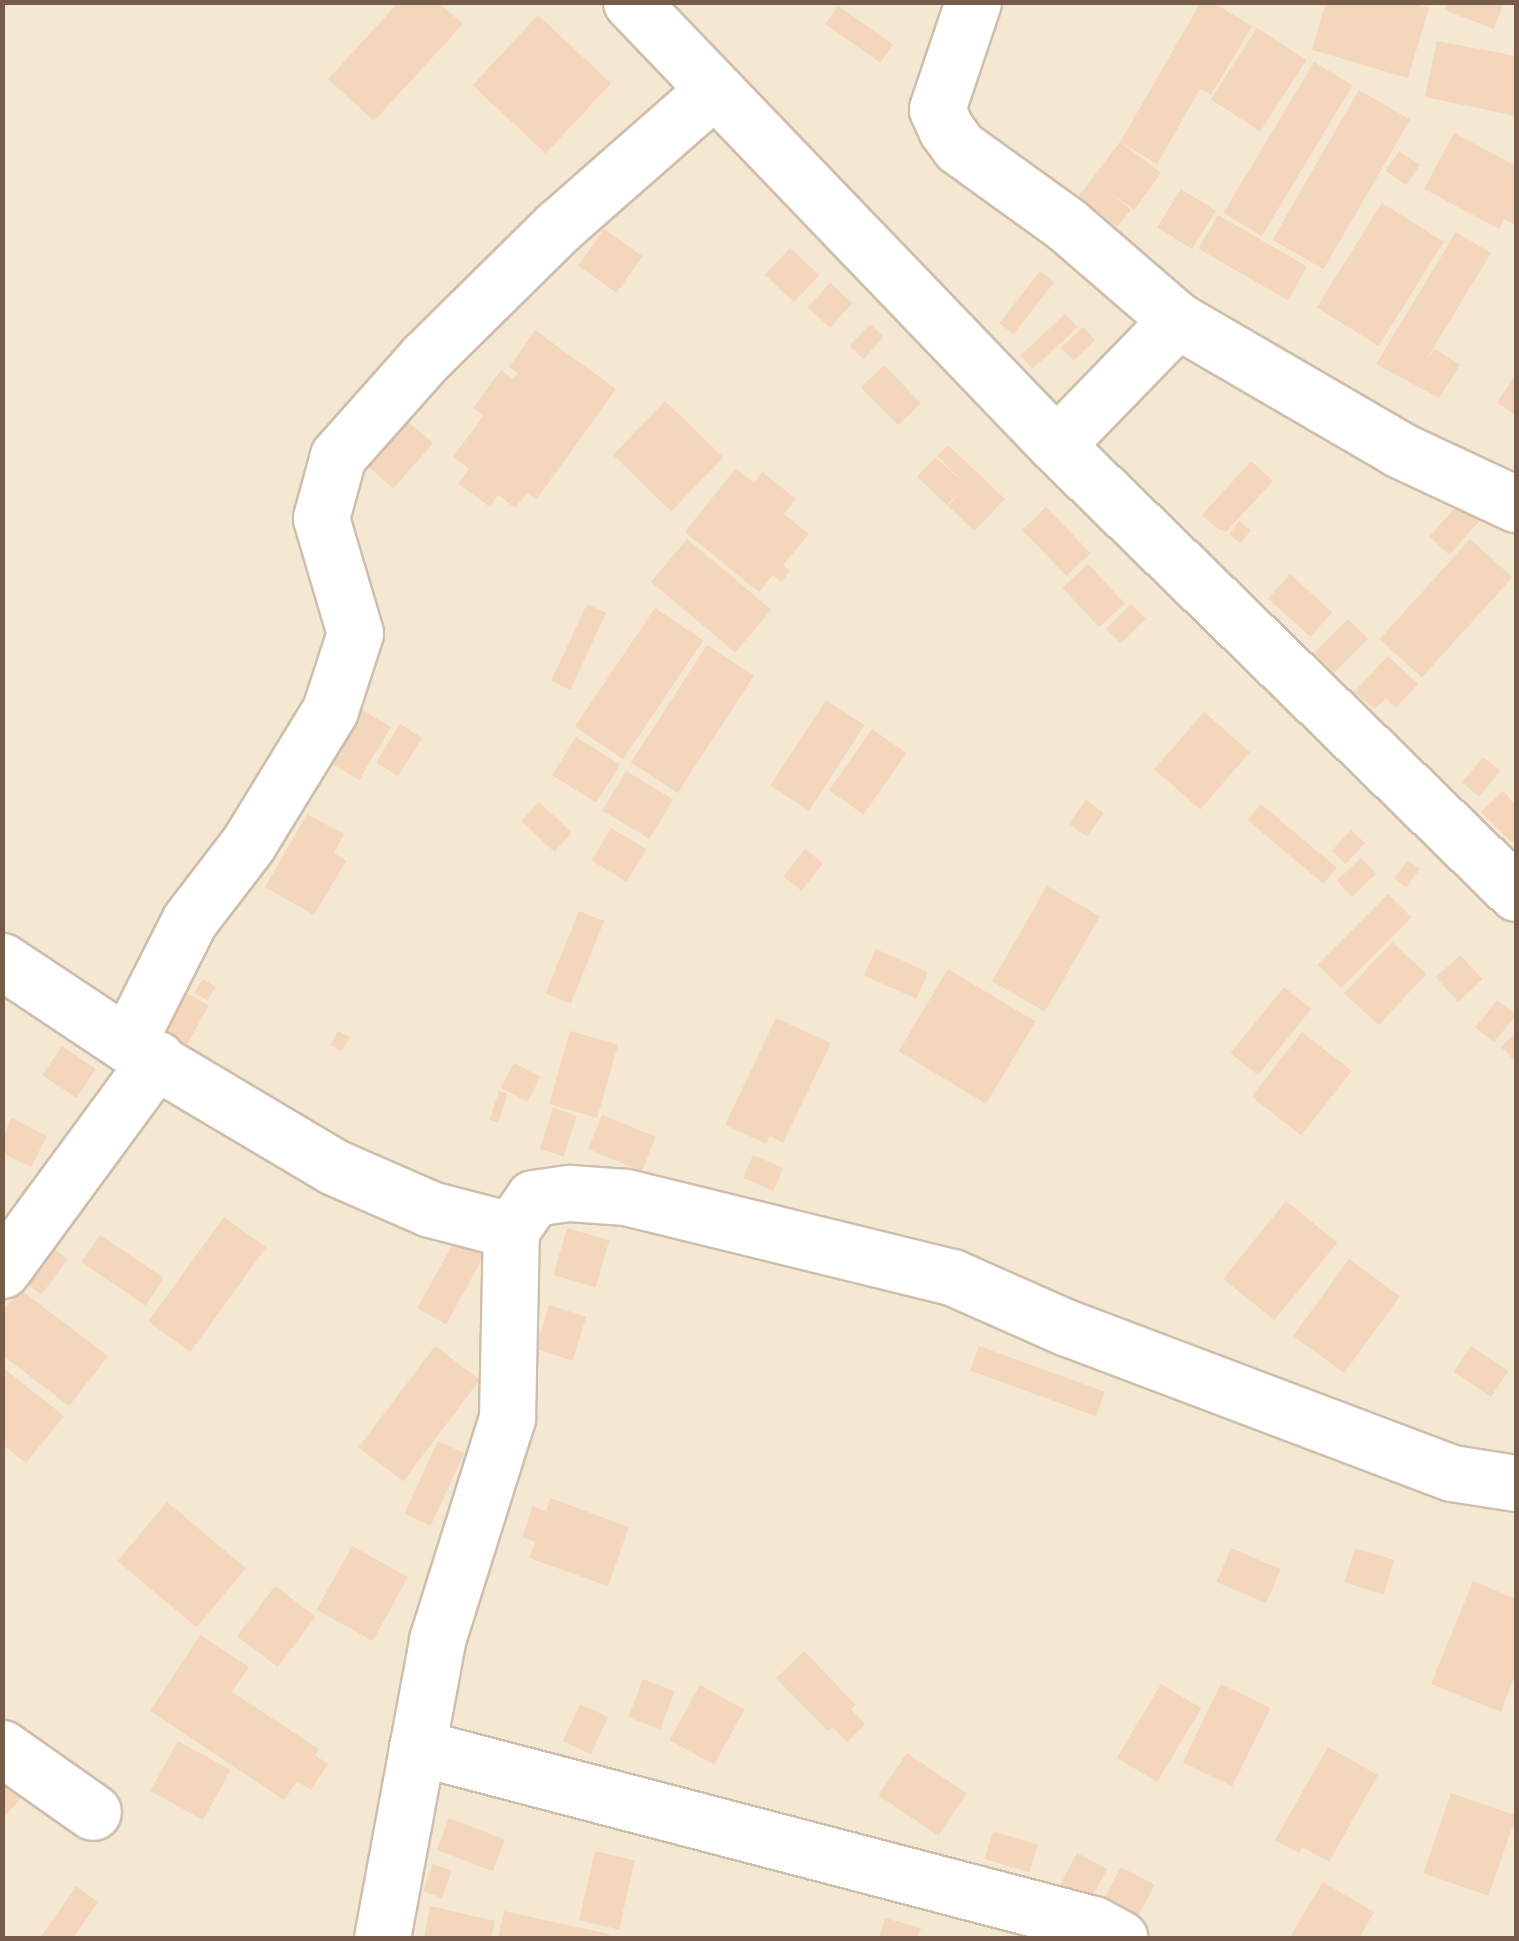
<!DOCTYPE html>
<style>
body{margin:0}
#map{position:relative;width:1519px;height:1941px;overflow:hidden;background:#fdf6e5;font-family:Ubuntu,sans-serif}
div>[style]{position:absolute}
.residential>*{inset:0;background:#f5e8d3;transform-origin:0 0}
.building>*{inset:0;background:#f3d6bb;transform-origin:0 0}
.roads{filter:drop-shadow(2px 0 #cfbeab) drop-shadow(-2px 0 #cfbeab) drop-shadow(0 2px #cfbeab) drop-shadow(0 -2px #cfbeab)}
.minor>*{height:55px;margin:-27.5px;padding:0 27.5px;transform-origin:27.5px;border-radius:27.5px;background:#fff}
span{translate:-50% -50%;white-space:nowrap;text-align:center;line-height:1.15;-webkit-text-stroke:9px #fff9ec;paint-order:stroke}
.frame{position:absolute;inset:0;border:5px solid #775d49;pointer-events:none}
</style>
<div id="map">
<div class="residential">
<i style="left:3px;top:3px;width:1513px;height:1935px"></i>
</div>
<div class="building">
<i style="clip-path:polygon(399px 2px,438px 2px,463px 24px,374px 121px,328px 79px)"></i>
<i style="clip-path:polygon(1201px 2px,1212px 2px,1252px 26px,1211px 95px,1200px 89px,1157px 164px,1120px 142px)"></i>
<i style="clip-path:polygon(1326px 2px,1410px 2px,1429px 8px,1408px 78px,1312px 50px)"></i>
<i style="clip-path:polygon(1447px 2px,1504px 2px,1494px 29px,1444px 10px)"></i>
<i style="left:838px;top:6px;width:67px;height:22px;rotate:35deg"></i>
<i style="left:538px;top:15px;width:100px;height:96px;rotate:43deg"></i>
<i style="left:1257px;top:28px;width:59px;height:85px;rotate:33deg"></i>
<i style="clip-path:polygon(1437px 41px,1516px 56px,1516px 116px,1425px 97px)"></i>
<i style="left:1314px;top:62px;width:45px;height:176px;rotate:31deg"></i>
<i style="left:1359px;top:90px;width:59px;height:173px;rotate:30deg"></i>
<i style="clip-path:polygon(1454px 133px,1516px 166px,1515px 225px,1504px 219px,1499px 229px,1424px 189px)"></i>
<i style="clip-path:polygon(1120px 142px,1161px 173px,1134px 210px,1111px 193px,1131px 210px,1117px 227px,1078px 197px)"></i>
<i style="left:1399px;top:151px;width:25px;height:24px;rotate:34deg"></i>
<i style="left:1181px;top:189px;width:41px;height:45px;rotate:32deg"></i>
<i style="left:1382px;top:203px;width:73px;height:123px;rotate:32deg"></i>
<i style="left:1218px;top:215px;width:103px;height:39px;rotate:30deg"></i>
<i style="left:604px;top:229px;width:47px;height:45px;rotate:35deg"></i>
<i style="clip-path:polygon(1456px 232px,1491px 253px,1426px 360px,1435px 349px,1460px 365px,1439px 398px,1376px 364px)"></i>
<i style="left:790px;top:248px;width:40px;height:37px;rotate:43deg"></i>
<i style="left:1040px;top:271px;width:18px;height:66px;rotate:38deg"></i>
<i style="left:830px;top:283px;width:30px;height:33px;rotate:42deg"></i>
<i style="left:1065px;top:314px;width:18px;height:61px;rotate:47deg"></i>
<i style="left:870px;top:324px;width:19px;height:30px;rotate:43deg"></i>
<i style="left:1083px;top:327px;width:18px;height:30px;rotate:47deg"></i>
<i style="clip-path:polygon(535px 330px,616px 389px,536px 500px,527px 493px,515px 508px,498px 495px,490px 507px,458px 484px,469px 469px,453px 457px,484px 415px,473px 408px,501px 370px,513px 379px,518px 373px,509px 367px)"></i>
<i style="left:884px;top:365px;width:53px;height:32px;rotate:46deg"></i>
<i style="clip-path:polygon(1516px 374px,1516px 416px,1497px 402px)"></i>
<i style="left:665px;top:401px;width:81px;height:75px;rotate:44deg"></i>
<i style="left:405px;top:419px;width:37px;height:60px;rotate:41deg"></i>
<i style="clip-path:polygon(948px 445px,1005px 499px,974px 531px,948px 506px,961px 491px,947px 505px,917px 477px,935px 457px,968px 486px,937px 456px)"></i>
<i style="clip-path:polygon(1251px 461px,1273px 481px,1226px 532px,1218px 529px,1202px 515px)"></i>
<i style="clip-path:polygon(736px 468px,754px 483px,762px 472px,796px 499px,784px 514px,809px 534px,783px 565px,790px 571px,781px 582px,773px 575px,759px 592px,685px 532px)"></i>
<i style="left:1464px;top:498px;width:27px;height:52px;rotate:42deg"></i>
<i style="left:1046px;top:507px;width:64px;height:33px;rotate:46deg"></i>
<i style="left:1239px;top:521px;width:15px;height:17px;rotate:37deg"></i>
<i style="left:687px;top:539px;width:110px;height:56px;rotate:40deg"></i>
<i style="left:1470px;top:539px;width:57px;height:135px;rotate:42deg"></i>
<i style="left:1088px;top:564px;width:54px;height:35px;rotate:47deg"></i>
<i style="left:1290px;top:574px;width:57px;height:33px;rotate:42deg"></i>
<i style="left:587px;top:604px;width:21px;height:85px;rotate:25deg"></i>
<i style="left:1131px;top:604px;width:21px;height:35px;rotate:45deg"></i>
<i style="left:655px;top:608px;width:58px;height:143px;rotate:34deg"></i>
<i style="left:1348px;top:619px;width:28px;height:48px;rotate:45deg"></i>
<i style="left:707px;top:645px;width:56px;height:140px;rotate:33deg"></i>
<i style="clip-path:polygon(1388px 656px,1418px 684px,1396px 708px,1386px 698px,1374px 709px,1354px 692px)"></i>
<i style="left:826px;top:700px;width:46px;height:102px;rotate:33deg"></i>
<i style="left:361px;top:709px;width:35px;height:62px;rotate:31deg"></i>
<i style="left:1204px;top:712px;width:61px;height:76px;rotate:41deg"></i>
<i style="left:400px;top:724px;width:26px;height:45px;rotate:32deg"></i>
<i style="left:872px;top:729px;width:42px;height:75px;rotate:35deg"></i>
<i style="left:576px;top:737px;width:52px;height:45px;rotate:32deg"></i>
<i style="left:1483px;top:757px;width:22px;height:33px;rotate:39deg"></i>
<i style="left:626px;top:771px;width:55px;height:46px;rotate:31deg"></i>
<i style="clip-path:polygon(1503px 791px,1516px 805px,1516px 838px,1512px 843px,1481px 812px)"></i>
<i style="left:1086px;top:800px;width:22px;height:29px;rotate:36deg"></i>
<i style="left:539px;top:802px;width:45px;height:26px;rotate:43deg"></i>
<i style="left:1261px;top:804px;width:99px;height:21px;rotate:40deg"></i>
<i style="clip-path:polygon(307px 814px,344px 834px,334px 853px,346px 861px,314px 915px,265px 887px)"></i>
<i style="left:611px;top:828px;width:41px;height:38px;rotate:31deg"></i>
<i style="left:1351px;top:830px;width:19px;height:28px;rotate:43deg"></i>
<i style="left:805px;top:849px;width:23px;height:35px;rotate:38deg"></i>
<i style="left:1361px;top:858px;width:22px;height:33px;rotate:47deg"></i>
<i style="left:1408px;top:860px;width:15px;height:23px;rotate:37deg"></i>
<i style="left:1047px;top:886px;width:61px;height:110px;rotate:30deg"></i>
<i style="left:1388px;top:894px;width:33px;height:100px;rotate:45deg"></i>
<i style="left:579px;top:911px;width:27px;height:89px;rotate:22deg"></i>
<i style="left:1392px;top:942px;width:47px;height:70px;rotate:43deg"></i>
<i style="left:876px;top:949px;width:57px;height:29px;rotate:24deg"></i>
<i style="left:1460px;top:955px;width:33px;height:33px;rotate:47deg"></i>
<i style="left:948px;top:969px;width:102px;height:96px;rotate:31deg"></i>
<i style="left:203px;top:979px;width:15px;height:16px;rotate:32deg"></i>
<i style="left:1284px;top:987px;width:35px;height:85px;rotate:39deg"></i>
<i style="left:186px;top:993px;width:26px;height:48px;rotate:29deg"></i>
<i style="left:1497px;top:1000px;width:24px;height:35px;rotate:38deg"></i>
<i style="clip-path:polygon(776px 1018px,831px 1043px,783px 1143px,770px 1136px,766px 1144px,725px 1125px)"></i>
<i style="left:338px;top:1031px;width:13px;height:16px;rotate:29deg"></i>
<i style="left:570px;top:1031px;width:50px;height:76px;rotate:16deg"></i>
<i style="left:1302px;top:1032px;width:63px;height:82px;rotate:38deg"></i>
<i style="clip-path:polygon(1516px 1032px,1516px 1062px,1501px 1047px)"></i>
<i style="left:62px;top:1046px;width:41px;height:35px;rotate:34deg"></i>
<i style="left:514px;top:1063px;width:30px;height:28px;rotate:28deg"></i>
<i style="left:499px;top:1091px;width:9px;height:30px;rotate:18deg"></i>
<i style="left:553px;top:1108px;width:25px;height:43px;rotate:18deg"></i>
<i style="left:602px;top:1115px;width:58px;height:37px;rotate:22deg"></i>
<i style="clip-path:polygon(12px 1118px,47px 1136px,31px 1167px,2px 1153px,2px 1137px)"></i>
<i style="left:753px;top:1155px;width:33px;height:25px;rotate:23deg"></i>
<i style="left:1286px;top:1201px;width:66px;height:100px;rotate:39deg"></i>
<i style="left:224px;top:1217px;width:52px;height:129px;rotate:36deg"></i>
<i style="left:567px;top:1228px;width:44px;height:49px;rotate:16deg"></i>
<i style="left:100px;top:1235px;width:77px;height:33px;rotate:34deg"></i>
<i style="left:36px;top:1236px;width:39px;height:44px;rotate:36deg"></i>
<i style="left:455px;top:1240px;width:33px;height:78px;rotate:29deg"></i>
<i style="left:1349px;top:1259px;width:63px;height:95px;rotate:36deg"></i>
<i style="clip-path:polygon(21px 1290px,108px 1356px,69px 1406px,2px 1355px,2px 1312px)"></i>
<i style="left:549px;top:1305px;width:39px;height:46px;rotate:17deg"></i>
<i style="left:435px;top:1346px;width:56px;height:127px;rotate:37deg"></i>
<i style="left:979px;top:1346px;width:134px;height:26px;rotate:20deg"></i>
<i style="left:1471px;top:1346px;width:45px;height:31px;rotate:34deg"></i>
<i style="clip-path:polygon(2px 1367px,64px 1416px,26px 1463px,2px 1444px)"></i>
<i style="left:438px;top:1441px;width:29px;height:80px;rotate:25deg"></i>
<i style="clip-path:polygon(550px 1498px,629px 1527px,608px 1586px,529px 1558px,535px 1542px,522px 1537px,533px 1506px,546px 1511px)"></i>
<i style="left:167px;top:1502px;width:103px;height:77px;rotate:40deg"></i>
<i style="left:352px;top:1546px;width:64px;height:73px;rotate:29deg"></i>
<i style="left:1231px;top:1548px;width:54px;height:37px;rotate:23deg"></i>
<i style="left:1355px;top:1548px;width:41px;height:36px;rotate:17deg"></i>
<i style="clip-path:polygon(1473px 1581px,1516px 1599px,1516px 1672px,1501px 1712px,1431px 1684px)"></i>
<i style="left:275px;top:1586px;width:51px;height:63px;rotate:37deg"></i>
<i style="clip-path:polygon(200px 1635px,249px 1667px,232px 1692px,319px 1749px,315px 1755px,328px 1764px,311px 1790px,297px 1781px,284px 1800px,150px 1711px)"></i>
<i style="clip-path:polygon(804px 1651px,856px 1705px,851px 1709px,865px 1724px,847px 1742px,833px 1727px,828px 1731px,776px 1678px)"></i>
<i style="left:643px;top:1679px;width:34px;height:41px;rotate:21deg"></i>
<i style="left:1161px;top:1684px;width:47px;height:86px;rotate:31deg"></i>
<i style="left:1221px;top:1684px;width:55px;height:87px;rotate:26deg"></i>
<i style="left:700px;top:1685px;width:51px;height:63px;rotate:29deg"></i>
<i style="left:580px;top:1704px;width:31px;height:41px;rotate:25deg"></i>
<i style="left:178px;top:1741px;width:60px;height:57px;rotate:29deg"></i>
<i style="clip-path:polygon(1328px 1747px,1378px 1775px,1329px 1862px,1302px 1847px,1299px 1853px,1275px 1840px)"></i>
<i style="left:907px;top:1753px;width:72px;height:51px;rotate:34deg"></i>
<i style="clip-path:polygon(2px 1776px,25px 1793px,2px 1820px)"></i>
<i style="left:1451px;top:1793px;width:69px;height:85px;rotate:19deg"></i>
<i style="left:449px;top:1818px;width:60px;height:34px;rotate:21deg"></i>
<i style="left:993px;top:1831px;width:47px;height:29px;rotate:17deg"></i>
<i style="left:595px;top:1851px;width:41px;height:71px;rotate:13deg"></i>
<i style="left:1077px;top:1853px;width:34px;height:35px;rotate:28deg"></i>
<i style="left:433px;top:1864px;width:20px;height:29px;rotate:20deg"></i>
<i style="left:1121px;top:1867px;width:38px;height:43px;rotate:28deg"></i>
<i style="clip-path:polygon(1323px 1882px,1374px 1912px,1359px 1938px,1289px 1938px)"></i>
<i style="clip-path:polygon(76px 1886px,98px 1902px,73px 1938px,40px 1938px)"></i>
<i style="clip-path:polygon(430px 1906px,495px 1921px,491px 1938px,424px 1938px)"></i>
<i style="clip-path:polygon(504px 1911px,609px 1934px,608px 1938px,498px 1938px)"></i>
<i style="clip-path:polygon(885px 1918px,921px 1928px,918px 1938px,879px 1938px)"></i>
</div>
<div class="roads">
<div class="minor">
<i style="left:631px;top:2px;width:614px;rotate:46.19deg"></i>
<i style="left:1056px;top:445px;width:642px;rotate:44.24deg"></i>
<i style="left:973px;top:2px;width:113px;rotate:108.6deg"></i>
<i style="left:937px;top:109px;width:22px;rotate:66deg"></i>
<i style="left:946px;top:129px;width:22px;rotate:54deg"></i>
<i style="left:959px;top:147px;width:133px;rotate:35.8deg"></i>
<i style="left:1067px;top:225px;width:145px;rotate:40.8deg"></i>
<i style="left:1056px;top:445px;width:174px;rotate:-45.9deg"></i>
<i style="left:1177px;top:320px;width:258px;rotate:30.2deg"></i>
<i style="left:1400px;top:450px;width:128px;rotate:25deg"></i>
<i style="left:2px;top:961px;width:150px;rotate:33.6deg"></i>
<i style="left:127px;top:1044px;width:241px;rotate:30.7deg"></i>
<i style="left:334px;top:1167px;width:105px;rotate:23.6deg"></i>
<i style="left:430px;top:1209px;width:84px;rotate:14.5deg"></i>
<i style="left:511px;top:1230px;width:39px;rotate:-55deg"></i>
<i style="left:533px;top:1198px;width:37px;rotate:-8deg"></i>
<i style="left:570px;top:1193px;width:56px;rotate:4.1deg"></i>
<i style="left:626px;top:1197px;width:336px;rotate:13.8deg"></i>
<i style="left:952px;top:1277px;width:124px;rotate:23.9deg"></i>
<i style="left:1065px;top:1327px;width:414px;rotate:20.7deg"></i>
<i style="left:1452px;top:1473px;width:65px;rotate:8.9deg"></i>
<i style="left:127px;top:1044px;width:138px;rotate:-63.2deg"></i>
<i style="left:189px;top:921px;width:97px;rotate:-52.5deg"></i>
<i style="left:248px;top:844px;width:157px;rotate:-58.5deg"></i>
<i style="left:330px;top:710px;width:81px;rotate:-72deg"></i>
<i style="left:355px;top:633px;width:120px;rotate:-106.5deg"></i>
<i style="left:321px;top:518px;width:64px;rotate:-74.7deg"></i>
<i style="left:338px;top:456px;width:131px;rotate:-48.4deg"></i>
<i style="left:425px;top:358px;width:188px;rotate:-44.6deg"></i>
<i style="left:559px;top:226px;width:206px;rotate:-41.3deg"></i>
<i style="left:2px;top:1270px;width:262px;rotate:-53.7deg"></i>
<i style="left:417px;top:1747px;width:699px;rotate:14.67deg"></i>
<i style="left:1093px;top:1924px;width:30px;rotate:28deg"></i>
<i style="left:2px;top:1748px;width:111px;rotate:35.1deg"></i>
<i style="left:382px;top:1938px;width:303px;rotate:-79.5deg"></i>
<i style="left:437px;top:1640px;width:233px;rotate:-72.5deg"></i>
<i style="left:507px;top:1418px;width:188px;rotate:-88.8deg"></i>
</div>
</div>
<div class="frame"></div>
</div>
